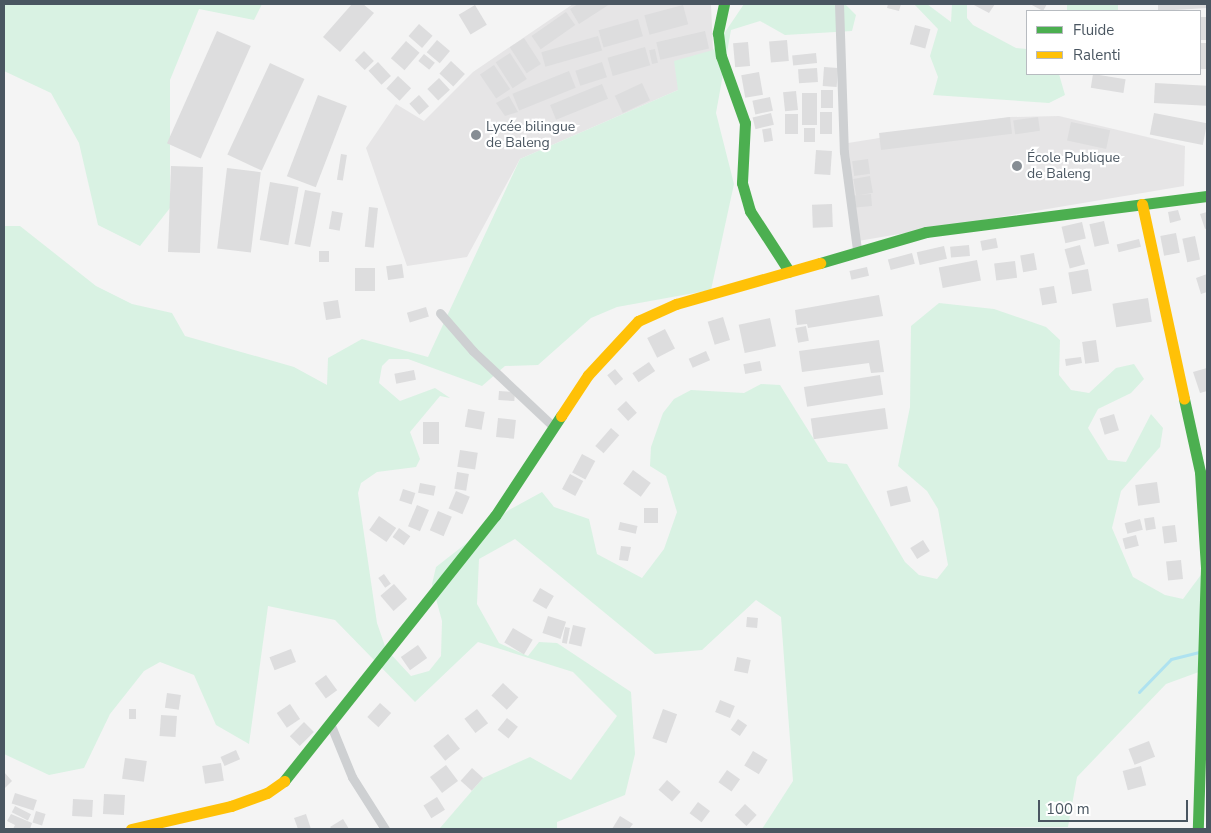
<!DOCTYPE html>
<meta charset="utf-8">
<style>
body{margin:0}
#map{position:relative;width:1211px;height:833px;overflow:hidden;background:#f4f4f4;font-family:"Nunito Sans",sans-serif}
div>[style]{position:absolute}
.education>*{inset:0;background:#e6e5e6}
.green>*{inset:0;background:#d9f2e3;transform-origin:0 0}
.stream>*{height:3px;margin:-1.5px;padding:0 1.5px;transform-origin:1.5px;border-radius:1.5px;background:#aee2f0}
.building>*{inset:0;background:#ddddde;transform-origin:0 0}
.street>*{height:9px;margin:-4.5px;padding:0 4.5px;transform-origin:4.5px;border-radius:4.5px;background:#ced0d2}
.fast>*{height:11px;margin:-5.5px;padding:0 5.5px;transform-origin:5.5px;border-radius:5.5px;background:#4caf50}
.slow>*{height:11px;margin:-5.5px;padding:0 5.5px;transform-origin:5.5px;border-radius:5.5px;background:#ffc107}
.dots>*{width:14px;height:14px;translate:-50% -50%;box-sizing:border-box;border:2px solid #fff;border-radius:50%}
span{translate:-50% -50%;white-space:nowrap;text-align:center;line-height:1.15;-webkit-text-stroke:4.5px #fff;paint-order:stroke}
.poi-label{font-size:14px;color:#4a5661}
.left{translate:0 -50%;text-align:left}
.frame{position:absolute;inset:0;border:5px solid #4a5661;pointer-events:none}
.legend{position:absolute;left:1026px;top:10px;width:175px;height:65px;box-sizing:border-box;background:#fff;border:1px solid #b7bbc0;margin:0;padding:6px 9px;list-style:none;font-size:15px;color:#4a5661}
.legend li{display:flex;align-items:center;gap:10px;height:25px}
.legend b{width:25px;border:1px solid #b7bbc0}
.scale{position:absolute;left:1038px;top:800px;width:150px;height:22px;box-sizing:border-box;border:2px solid #4a5661;border-top:0;padding-left:6px;font-size:15px;line-height:18px;white-space:nowrap;color:#4a5661;-webkit-text-stroke:4px #fff;paint-order:stroke}
</style>
<div id="map">
<div class="education">
<i style="clip-path:polygon(573px 4px,711px 4px,713px 50px,678px 90px,520px 159px,467px 257px,407px 266px,366px 148px,396px 104px,424px 121px,473px 72px)"></i>
<i style="clip-path:polygon(1059px 116px,1185px 146px,1184px 186px,858px 241px,848px 143px,1010px 117px)"></i>
</div>
<div class="green">
<i style="clip-path:polygon(4px 4px,262px 4px,254px 20px,199px 9px,170px 80px,170px 208px,140px 246px,98px 225px,79px 143px,51px 93px,4px 71px)"></i>
<i style="clip-path:polygon(744px 4px,845px 4px,856px 15px,852px 31px,785px 35px,760px 21px,731px 30px,716px 113px,734px 184px,711px 290px,617px 307px,591px 318px,538px 365px,505px 366px,482px 386px,408px 359px,389px 359px,382px 366px,379px 383px,400px 401px,435px 388px,450px 398px,440px 396px,410px 432px,420px 459px,416px 467px,377px 472px,361px 483px,358px 493px,377px 623px,386px 649px,411px 676px,429px 671px,441px 656px,442px 621px,432px 584px,436px 567px,509px 510px,542px 492px,554px 507px,589px 519px,597px 554px,642px 578px,664px 549px,677px 512px,666px 476px,650px 466px,651px 447px,663px 413px,674px 399px,691px 390px,744px 393px,761px 384px,780px 385px,828px 462px,847px 464px,905px 562px,919px 575px,937px 579px,948px 565px,938px 509px,927px 491px,898px 466px,910px 407px,911px 326px,939px 303px,994px 309px,1046px 327px,1060px 340px,1059px 375px,1071px 390px,1089px 393px,1116px 368px,1134px 364px,1144px 379px,1131px 393px,1098px 409px,1088px 428px,1108px 460px,1126px 462px,1151px 414px,1163px 428px,1160px 447px,1121px 491px,1112px 528px,1133px 577px,1165px 595px,1183px 599px,1206px 568px,1207px 669px,1166px 684px,1077px 777px,1068px 827px,762px 829px,793px 781px,781px 617px,756px 600px,702px 650px,655px 654px,515px 539px,479px 559px,477px 604px,499px 643px,528px 656px,539px 642px,557px 643px,631px 692px,635px 754px,625px 795px,557px 822px,557px 829px,440px 828px,483px 778px,530px 757px,571px 780px,617px 716px,573px 672px,478px 642px,415px 702px,335px 620px,268px 606px,249px 744px,216px 725px,194px 675px,160px 662px,144px 671px,110px 714px,84px 768px,49px 775px,4px 754px,4px 226px,20px 226px,96px 286px,132px 304px,172px 313px,185px 336px,294px 367px,327px 385px,328px 358px,362px 339px,428px 357px,520px 159px,678px 90px,674px 61px,713px 50px)"></i>
<i style="clip-path:polygon(914px 4px,927px 4px,951px 22px,952px 4px,967px 4px,967px 18px,973px 25px,1016px 48px,1027px 49px,1027px 74px,1059px 74px,1065px 95px,1049px 103px,933px 95px,938px 77px,930px 56px,938px 29px)"></i>
<i style="left:1067px;top:4px;width:51px;height:8px"></i>
</div>
<div class="stream">
<i style="left:1139px;top:692px;width:46px;rotate:-45.9deg"></i>
<i style="left:1171px;top:659px;width:30px;rotate:-14deg"></i>
</div>
<div class="building">
<i style="clip-path:polygon(352px 4px,363px 4px,374px 13px,340px 52px,323px 37px)"></i>
<i style="clip-path:polygon(578px 4px,610px 4px,579px 24px,570px 9px)"></i>
<i style="clip-path:polygon(888px 4px,901px 4px,899px 11px,887px 8px)"></i>
<i style="clip-path:polygon(972px 4px,995px 4px,989px 13px)"></i>
<i style="clip-path:polygon(1030px 4px,1047px 4px,1043px 11px)"></i>
<i style="clip-path:polygon(1158px 4px,1207px 4px,1207px 8px,1158px 11px)"></i>
<i style="left:475px;top:5px;width:23px;height:19px;rotate:59deg"></i>
<i style="left:683px;top:5px;width:20px;height:40px;rotate:75deg"></i>
<i style="left:566px;top:12px;width:16px;height:42px;rotate:55deg"></i>
<i style="left:1200px;top:17px;width:7px;height:23px"></i>
<i style="left:638px;top:19px;width:18px;height:41px;rotate:74deg"></i>
<i style="left:419px;top:24px;width:18px;height:16px;rotate:41deg"></i>
<i style="left:915px;top:25px;width:16px;height:20px;rotate:15deg"></i>
<i style="left:217px;top:31px;width:37px;height:123px;rotate:24deg"></i>
<i style="left:705px;top:31px;width:18px;height:50px;rotate:77deg"></i>
<i style="left:598px;top:36px;width:15px;height:59px;rotate:74deg"></i>
<i style="left:524px;top:38px;width:31px;height:17px;rotate:57deg"></i>
<i style="left:437px;top:40px;width:17px;height:16px;rotate:40deg"></i>
<i style="left:787px;top:40px;width:21px;height:18px;rotate:85deg"></i>
<i style="left:406px;top:41px;width:18px;height:23px;rotate:41deg"></i>
<i style="left:748px;top:42px;width:24px;height:15px;rotate:85deg"></i>
<i style="left:1200px;top:43px;width:7px;height:26px"></i>
<i style="left:645px;top:47px;width:19px;height:39px;rotate:74deg"></i>
<i style="left:655px;top:49px;width:14px;height:6px;rotate:78deg"></i>
<i style="left:364px;top:51px;width:14px;height:13px;rotate:45deg"></i>
<i style="left:510px;top:53px;width:31px;height:17px;rotate:57deg"></i>
<i style="left:816px;top:53px;width:10px;height:24px;rotate:84deg"></i>
<i style="left:424px;top:54px;width:14px;height:9px;rotate:39deg"></i>
<i style="left:451px;top:61px;width:19px;height:17px;rotate:43deg"></i>
<i style="left:378px;top:62px;width:19px;height:13px;rotate:47deg"></i>
<i style="left:602px;top:62px;width:16px;height:28px;rotate:72deg"></i>
<i style="left:270px;top:63px;width:38px;height:101px;rotate:25deg"></i>
<i style="left:494px;top:65px;width:29px;height:17px;rotate:56deg"></i>
<i style="left:824px;top:67px;width:14px;height:19px;rotate:4deg"></i>
<i style="left:817px;top:68px;width:14px;height:19px;rotate:86deg"></i>
<i style="left:569px;top:71px;width:18px;height:61px;rotate:68deg"></i>
<i style="left:759px;top:72px;width:23px;height:18px;rotate:80deg"></i>
<i style="left:1093px;top:74px;width:33px;height:14px;rotate:9deg"></i>
<i style="left:398px;top:76px;width:18px;height:17px;rotate:43deg"></i>
<i style="left:439px;top:78px;width:16px;height:16px;rotate:47deg"></i>
<i style="left:642px;top:83px;width:19px;height:30px;rotate:65deg"></i>
<i style="left:1155px;top:83px;width:52px;height:20px;rotate:3deg"></i>
<i style="left:602px;top:84px;width:16px;height:56px;rotate:68deg"></i>
<i style="left:821px;top:90px;width:12px;height:18px"></i>
<i style="left:796px;top:91px;width:19px;height:13px;rotate:84deg"></i>
<i style="left:802px;top:93px;width:15px;height:32px"></i>
<i style="left:318px;top:95px;width:31px;height:87px;rotate:21deg"></i>
<i style="left:419px;top:95px;width:15px;height:13px;rotate:48deg"></i>
<i style="clip-path:polygon(509px 96px,518px 112px,505px 116px,496px 103px)"></i>
<i style="left:770px;top:97px;width:14px;height:18px;rotate:78deg"></i>
<i style="left:820px;top:112px;width:12px;height:22px"></i>
<i style="left:771px;top:113px;width:12px;height:19px;rotate:76deg"></i>
<i style="left:1154px;top:113px;width:54px;height:22px;rotate:11deg"></i>
<i style="left:785px;top:114px;width:13px;height:20px"></i>
<i style="left:1010px;top:117px;width:17px;height:132px;rotate:83deg"></i>
<i style="left:1038px;top:117px;width:14px;height:25px;rotate:82deg"></i>
<i style="left:1071px;top:122px;width:40px;height:19px;rotate:12deg"></i>
<i style="left:771px;top:128px;width:13px;height:9px;rotate:81deg"></i>
<i style="left:804px;top:128px;width:11px;height:14px"></i>
<i style="left:816px;top:150px;width:16px;height:24px;rotate:4deg"></i>
<i style="left:341px;top:154px;width:6px;height:26px;rotate:9deg"></i>
<i style="left:868px;top:159px;width:15px;height:16px;rotate:82deg"></i>
<i style="left:171px;top:166px;width:32px;height:86px;rotate:2deg"></i>
<i style="left:227px;top:168px;width:34px;height:81px;rotate:7deg"></i>
<i style="left:870px;top:176px;width:17px;height:17px;rotate:80deg"></i>
<i style="left:270px;top:182px;width:29px;height:59px;rotate:10deg"></i>
<i style="left:305px;top:190px;width:16px;height:55px;rotate:11deg"></i>
<i style="left:871px;top:194px;width:12px;height:17px;rotate:85deg"></i>
<i style="left:832px;top:204px;width:23px;height:20px;rotate:88deg"></i>
<i style="left:369px;top:207px;width:9px;height:40px;rotate:6deg"></i>
<i style="clip-path:polygon(1178px 210px,1181px 220px,1170px 223px,1168px 212px)"></i>
<i style="left:332px;top:211px;width:11px;height:18px;rotate:10deg"></i>
<i style="clip-path:polygon(1207px 212px,1207px 228px,1205px 229px,1200px 214px)"></i>
<i style="left:1104px;top:221px;width:23px;height:15px;rotate:77deg"></i>
<i style="left:1082px;top:222px;width:17px;height:21px;rotate:77deg"></i>
<i style="left:1176px;top:233px;width:20px;height:16px;rotate:79deg"></i>
<i style="left:1195px;top:236px;width:24px;height:13px;rotate:78deg"></i>
<i style="left:996px;top:238px;width:10px;height:16px;rotate:79deg"></i>
<i style="left:1139px;top:239px;width:8px;height:23px;rotate:76deg"></i>
<i style="left:969px;top:245px;width:11px;height:19px;rotate:85deg"></i>
<i style="left:1080px;top:245px;width:20px;height:16px;rotate:75deg"></i>
<i style="left:944px;top:246px;width:13px;height:28px;rotate:77deg"></i>
<i style="left:319px;top:251px;width:10px;height:11px"></i>
<i style="left:912px;top:253px;width:11px;height:25px;rotate:75deg"></i>
<i style="left:1034px;top:253px;width:17px;height:14px;rotate:80deg"></i>
<i style="left:977px;top:260px;width:21px;height:39px;rotate:79deg"></i>
<i style="left:1015px;top:261px;width:17px;height:21px;rotate:83deg"></i>
<i style="left:402px;top:264px;width:14px;height:16px;rotate:82deg"></i>
<i style="left:867px;top:267px;width:9px;height:18px;rotate:77deg"></i>
<i style="left:355px;top:268px;width:20px;height:23px"></i>
<i style="left:1088px;top:269px;width:22px;height:20px;rotate:80deg"></i>
<i style="clip-path:polygon(1207px 274px,1207px 292px,1201px 294px,1196px 278px)"></i>
<i style="left:1054px;top:286px;width:17px;height:15px;rotate:80deg"></i>
<i style="clip-path:polygon(879px 295px,883px 316px,808px 328px,807px 324px,797px 325px,795px 310px)"></i>
<i style="left:1148px;top:298px;width:24px;height:36px;rotate:81deg"></i>
<i style="left:338px;top:300px;width:18px;height:15px;rotate:81deg"></i>
<i style="left:426px;top:307px;width:10px;height:20px;rotate:73deg"></i>
<i style="left:723px;top:317px;width:24px;height:16px;rotate:73deg"></i>
<i style="left:770px;top:318px;width:29px;height:32px;rotate:78deg"></i>
<i style="left:806px;top:326px;width:15px;height:11px;rotate:79deg"></i>
<i style="left:665px;top:329px;width:22px;height:20px;rotate:63deg"></i>
<i style="clip-path:polygon(879px 340px,884px 372px,871px 373px,869px 363px,802px 372px,799px 351px)"></i>
<i style="left:1096px;top:340px;width:22px;height:14px;rotate:82deg"></i>
<i style="left:706px;top:351px;width:10px;height:19px;rotate:66deg"></i>
<i style="clip-path:polygon(1081px 357px,1082px 363px,1066px 366px,1065px 359px)"></i>
<i style="left:760px;top:361px;width:10px;height:17px;rotate:79deg"></i>
<i style="left:649px;top:362px;width:11px;height:20px;rotate:56deg"></i>
<i style="clip-path:polygon(1207px 368px,1207px 391px,1200px 393px,1193px 372px)"></i>
<i style="left:615px;top:369px;width:13px;height:10px;rotate:51deg"></i>
<i style="left:414px;top:370px;width:10px;height:20px;rotate:79deg"></i>
<i style="left:880px;top:375px;width:20px;height:77px;rotate:81deg"></i>
<i style="left:499px;top:391px;width:16px;height:9px;rotate:4deg"></i>
<i style="left:626px;top:401px;width:16px;height:12px;rotate:47deg"></i>
<i style="left:885px;top:408px;width:21px;height:75px;rotate:82deg"></i>
<i style="left:468px;top:409px;width:17px;height:18px;rotate:10deg"></i>
<i style="left:1114px;top:414px;width:17px;height:15px;rotate:73deg"></i>
<i style="left:498px;top:418px;width:18px;height:19px;rotate:6deg"></i>
<i style="left:423px;top:422px;width:16px;height:22px"></i>
<i style="left:611px;top:428px;width:11px;height:24px;rotate:41deg"></i>
<i style="left:460px;top:450px;width:18px;height:17px;rotate:9deg"></i>
<i style="left:582px;top:454px;width:15px;height:21px;rotate:28deg"></i>
<i style="left:633px;top:470px;width:22px;height:17px;rotate:36deg"></i>
<i style="left:457px;top:472px;width:12px;height:17px;rotate:9deg"></i>
<i style="left:570px;top:474px;width:15px;height:17px;rotate:28deg"></i>
<i style="left:1157px;top:482px;width:21px;height:22px;rotate:82deg"></i>
<i style="left:420px;top:483px;width:16px;height:10px;rotate:11deg"></i>
<i style="left:907px;top:486px;width:16px;height:21px;rotate:76deg"></i>
<i style="left:403px;top:489px;width:13px;height:12px;rotate:18deg"></i>
<i style="left:456px;top:491px;width:15px;height:19px;rotate:23deg"></i>
<i style="left:417px;top:505px;width:13px;height:23px;rotate:23deg"></i>
<i style="left:644px;top:508px;width:14px;height:15px"></i>
<i style="left:438px;top:511px;width:15px;height:21px;rotate:23deg"></i>
<i style="left:379px;top:516px;width:21px;height:17px;rotate:35deg"></i>
<i style="left:1154px;top:517px;width:12px;height:10px;rotate:81deg"></i>
<i style="left:1140px;top:519px;width:11px;height:16px;rotate:75deg"></i>
<i style="left:620px;top:522px;width:18px;height:8px;rotate:13deg"></i>
<i style="left:1175px;top:525px;width:17px;height:13px;rotate:83deg"></i>
<i style="left:399px;top:528px;width:14px;height:11px;rotate:36deg"></i>
<i style="left:1136px;top:535px;width:11px;height:14px;rotate:75deg"></i>
<i style="left:923px;top:540px;width:13px;height:15px;rotate:58deg"></i>
<i style="clip-path:polygon(621px 546px,631px 547px,628px 561px,619px 560px)"></i>
<i style="left:1181px;top:560px;width:19px;height:15px;rotate:84deg"></i>
<i style="left:384px;top:574px;width:12px;height:7px;rotate:55deg"></i>
<i style="left:394px;top:584px;width:20px;height:18px;rotate:49deg"></i>
<i style="left:540px;top:588px;width:16px;height:15px;rotate:30deg"></i>
<i style="left:548px;top:616px;width:19px;height:18px;rotate:18deg"></i>
<i style="left:747px;top:617px;width:11px;height:10px;rotate:5deg"></i>
<i style="left:573px;top:625px;width:13px;height:19px;rotate:13deg"></i>
<i style="left:565px;top:627px;width:5px;height:16px;rotate:11deg"></i>
<i style="left:513px;top:628px;width:23px;height:17px;rotate:31deg"></i>
<i style="left:418px;top:645px;width:16px;height:21px;rotate:55deg"></i>
<i style="left:291px;top:649px;width:14px;height:23px;rotate:69deg"></i>
<i style="left:737px;top:657px;width:14px;height:14px;rotate:12deg"></i>
<i style="left:326px;top:675px;width:19px;height:14px;rotate:54deg"></i>
<i style="left:503px;top:683px;width:21px;height:17px;rotate:43deg"></i>
<i style="left:167px;top:693px;width:14px;height:15px;rotate:8deg"></i>
<i style="left:720px;top:700px;width:16px;height:13px;rotate:22deg"></i>
<i style="left:380px;top:703px;width:15px;height:19px;rotate:42deg"></i>
<i style="left:290px;top:704px;width:18px;height:16px;rotate:56deg"></i>
<i style="left:129px;top:709px;width:7px;height:10px"></i>
<i style="left:477px;top:709px;width:18px;height:16px;rotate:52deg"></i>
<i style="left:663px;top:709px;width:15px;height:31px;rotate:20deg"></i>
<i style="left:161px;top:715px;width:16px;height:21px;rotate:4deg"></i>
<i style="left:507px;top:718px;width:14px;height:15px;rotate:39deg"></i>
<i style="left:738px;top:719px;width:11px;height:13px;rotate:34deg"></i>
<i style="left:304px;top:722px;width:14px;height:20px;rotate:45deg"></i>
<i style="left:448px;top:734px;width:19px;height:19px;rotate:51deg"></i>
<i style="left:1149px;top:741px;width:17px;height:22px;rotate:69deg"></i>
<i style="left:236px;top:750px;width:10px;height:17px;rotate:66deg"></i>
<i style="left:753px;top:751px;width:17px;height:17px;rotate:31deg"></i>
<i style="left:125px;top:758px;width:22px;height:21px;rotate:8deg"></i>
<i style="left:221px;top:763px;width:18px;height:19px;rotate:81deg"></i>
<i style="left:446px;top:765px;width:20px;height:20px;rotate:53deg"></i>
<i style="left:1141px;top:766px;width:20px;height:19px;rotate:75deg"></i>
<i style="left:472px;top:768px;width:15px;height:17px;rotate:42deg"></i>
<i style="left:727px;top:770px;width:16px;height:15px;rotate:35deg"></i>
<i style="clip-path:polygon(4px 772px,12px 781px,4px 789px)"></i>
<i style="left:667px;top:780px;width:18px;height:13px;rotate:41deg"></i>
<i style="left:15px;top:793px;width:23px;height:11px;rotate:18deg"></i>
<i style="left:104px;top:794px;width:21px;height:20px;rotate:3deg"></i>
<i style="left:437px;top:797px;width:15px;height:16px;rotate:58deg"></i>
<i style="left:73px;top:799px;width:20px;height:17px;rotate:3deg"></i>
<i style="left:698px;top:802px;width:15px;height:14px;rotate:37deg"></i>
<i style="left:745px;top:804px;width:16px;height:15px;rotate:43deg"></i>
<i style="left:15px;top:806px;width:18px;height:7px;rotate:27deg"></i>
<i style="left:36px;top:811px;width:10px;height:12px;rotate:17deg"></i>
<i style="clip-path:polygon(11px 814px,32px 823px,30px 829px,13px 829px,15px 825px,7px 821px)"></i>
<i style="clip-path:polygon(306px 814px,311px 829px,298px 829px,294px 818px)"></i>
<i style="clip-path:polygon(620px 816px,633px 824px,629px 829px,612px 829px)"></i>
<i style="clip-path:polygon(343px 819px,349px 829px,332px 829px,330px 827px)"></i>
</div>
<div class="street">
<i style="left:839px;top:4px;width:148px;rotate:88.1deg"></i>
<i style="left:844px;top:152px;width:98px;rotate:82.4deg"></i>
<i style="left:440px;top:313px;width:50px;rotate:49deg"></i>
<i style="left:473px;top:351px;width:111px;rotate:43.2deg"></i>
<i style="left:332px;top:728px;width:53px;rotate:67.8deg"></i>
<i style="left:352px;top:777px;width:62px;rotate:57.6deg"></i>
</div>
<div class="fast">
<i style="left:724px;top:4px;width:30px;rotate:102deg"></i>
<i style="left:718px;top:33px;width:23px;rotate:83deg"></i>
<i style="left:721px;top:56px;width:71px;rotate:70.3deg"></i>
<i style="left:745px;top:123px;width:60px;rotate:92.9deg"></i>
<i style="left:742px;top:183px;width:29px;rotate:74deg"></i>
<i style="left:750px;top:211px;width:72px;rotate:57deg"></i>
<i style="left:820px;top:263px;width:110px;rotate:-16.3deg"></i>
<i style="left:926px;top:232px;width:283px;rotate:-7.3deg"></i>
<i style="left:1184px;top:399px;width:75px;rotate:77.6deg"></i>
<i style="left:1200px;top:472px;width:96px;rotate:86.4deg"></i>
<i style="left:1206px;top:568px;width:261px;rotate:91.8deg"></i>
<i style="left:284px;top:781px;width:339px;rotate:-51.5deg"></i>
<i style="left:495px;top:516px;width:120px;rotate:-56.6deg"></i>
</div>
<div class="slow">
<i style="left:1142px;top:204px;width:199px;rotate:77.8deg"></i>
<i style="left:561px;top:416px;width:49px;rotate:-56.6deg"></i>
<i style="left:588px;top:375px;width:74px;rotate:-47.2deg"></i>
<i style="left:638px;top:321px;width:42px;rotate:-24.1deg"></i>
<i style="left:676px;top:304px;width:150px;rotate:-15.9deg"></i>
<i style="left:131px;top:829px;width:103px;rotate:-13deg"></i>
<i style="left:231px;top:806px;width:38px;rotate:-20deg"></i>
<i style="left:267px;top:793px;width:21px;rotate:-35deg"></i>
</div>
<div class="dots">
<i style="left:476px;top:135px;background:#868d94"></i>
<i style="left:1017px;top:166px;background:#868d94"></i>
</div>
<div class="poi-label">
<span class="left" style="left:486px;top:135px">Lycée bilingue<br>de Baleng</span>
<span class="left" style="left:1027px;top:166px">École Publique<br>de Baleng</span>
</div>
<div class="frame"></div>
<ul class="legend">
<li><b style="height:6px;background:#4caf50"></b>Fluide</li>
<li><b style="height:6px;background:#ffc107"></b>Ralenti</li>
</ul>
<div class="scale">100 m</div>
</div>
